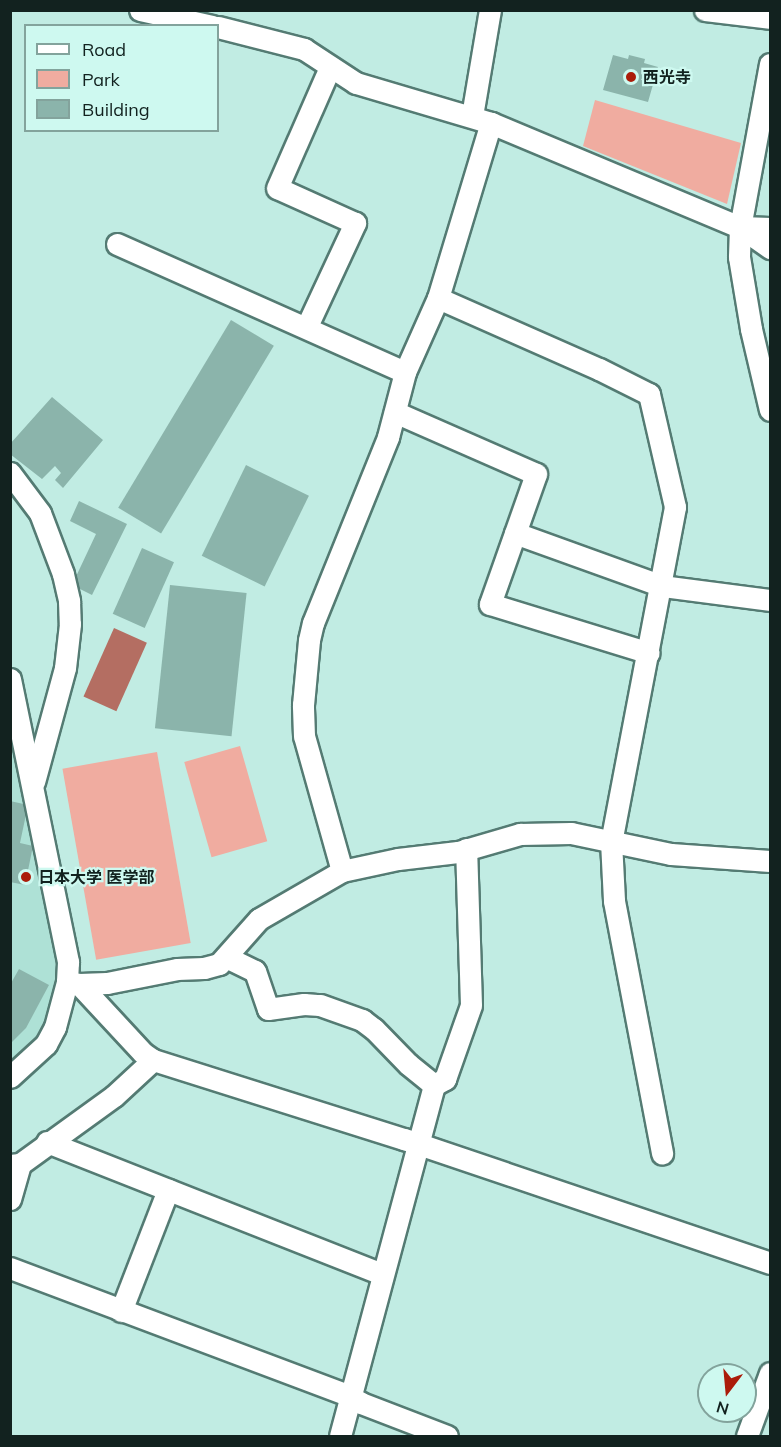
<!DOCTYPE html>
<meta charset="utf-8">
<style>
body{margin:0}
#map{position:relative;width:781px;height:1447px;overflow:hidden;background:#c1ece3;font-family:Mulish,"Noto Sans JP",sans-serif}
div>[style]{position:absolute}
.built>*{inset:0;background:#aee1d6}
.green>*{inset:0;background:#f0aca0;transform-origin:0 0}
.water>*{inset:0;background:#b46e62;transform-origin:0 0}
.building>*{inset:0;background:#8bb4ab;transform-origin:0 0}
.roads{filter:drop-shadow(2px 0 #547b73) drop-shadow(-2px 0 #547b73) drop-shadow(0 2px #547b73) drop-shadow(0 -2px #547b73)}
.minor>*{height:21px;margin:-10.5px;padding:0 10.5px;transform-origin:10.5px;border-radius:10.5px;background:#fff}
.dots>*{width:16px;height:16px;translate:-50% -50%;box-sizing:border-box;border:3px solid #cef9f0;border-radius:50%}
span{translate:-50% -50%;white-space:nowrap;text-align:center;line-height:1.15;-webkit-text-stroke:4.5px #cef9f0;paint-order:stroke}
.poi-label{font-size:16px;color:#12221f;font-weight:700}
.left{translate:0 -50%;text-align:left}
.frame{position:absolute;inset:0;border:12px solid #12221f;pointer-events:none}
.legend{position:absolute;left:24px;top:24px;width:195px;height:108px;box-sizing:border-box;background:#cef9f0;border:2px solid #83a39c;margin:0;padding:8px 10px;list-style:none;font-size:18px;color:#12221f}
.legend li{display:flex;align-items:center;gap:12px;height:30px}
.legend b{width:30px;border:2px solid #83a39c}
.north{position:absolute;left:697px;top:1363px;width:60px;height:60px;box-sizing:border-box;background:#cef9f0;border:2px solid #83a39c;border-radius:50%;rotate:196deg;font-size:16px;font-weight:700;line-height:24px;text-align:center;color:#12221f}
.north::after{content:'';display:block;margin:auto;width:21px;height:27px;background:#ab1c0a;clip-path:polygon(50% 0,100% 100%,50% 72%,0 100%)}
</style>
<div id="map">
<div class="built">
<i style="clip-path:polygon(10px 718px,58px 968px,47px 1022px,37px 1039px,10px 1064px)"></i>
</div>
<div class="green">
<i style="clip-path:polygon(595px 100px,741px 143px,727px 204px,583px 146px)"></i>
<i style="left:240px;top:746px;width:99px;height:58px;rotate:74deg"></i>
<i style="left:157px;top:752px;width:194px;height:96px;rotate:80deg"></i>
</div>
<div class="water">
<i style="left:114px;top:628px;width:36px;height:75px;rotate:24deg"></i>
</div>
<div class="building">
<i style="clip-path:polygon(613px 55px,628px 59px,629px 55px,645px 59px,644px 63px,658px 67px,648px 102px,603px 90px)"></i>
<i style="left:231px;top:320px;width:50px;height:219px;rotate:31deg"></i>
<i style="clip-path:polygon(52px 397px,103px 440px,63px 488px,55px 480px,61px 473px,55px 466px,42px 479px,10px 454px,10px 444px)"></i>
<i style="left:246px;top:465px;width:70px;height:101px;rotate:26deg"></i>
<i style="clip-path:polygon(79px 501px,127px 524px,92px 595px,72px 585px,96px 534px,70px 521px)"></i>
<i style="left:142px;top:548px;width:35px;height:72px;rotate:24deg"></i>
<i style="left:170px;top:585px;width:77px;height:144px;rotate:6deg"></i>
<i style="clip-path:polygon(10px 801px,28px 805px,20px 843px,33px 846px,25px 885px,10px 882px)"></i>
<i style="clip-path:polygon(19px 969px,49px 985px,26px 1028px,10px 1044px,10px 985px)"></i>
</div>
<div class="roads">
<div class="minor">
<i style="left:140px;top:10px;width:74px;rotate:12.5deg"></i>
<i style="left:705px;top:10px;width:65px;rotate:7deg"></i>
<i style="left:218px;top:27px;width:89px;rotate:14.3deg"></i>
<i style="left:304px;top:49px;width:62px;rotate:33.2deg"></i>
<i style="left:356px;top:83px;width:141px;rotate:16.5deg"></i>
<i style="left:491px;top:123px;width:270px;rotate:22.7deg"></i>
<i style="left:740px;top:227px;width:37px;rotate:35deg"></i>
<i style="left:770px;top:64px;width:166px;rotate:100.4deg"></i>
<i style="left:740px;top:227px;width:30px;rotate:92deg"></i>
<i style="left:739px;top:257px;width:73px;rotate:80.5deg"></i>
<i style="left:751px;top:329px;width:83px;rotate:76.8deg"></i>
<i style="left:472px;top:116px;width:108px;rotate:-80.4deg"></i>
<i style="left:740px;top:227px;width:30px;rotate:2deg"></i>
<i style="left:117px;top:244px;width:315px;rotate:24deg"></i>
<i style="left:438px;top:298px;width:176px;rotate:23.8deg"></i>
<i style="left:599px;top:369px;width:56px;rotate:26.6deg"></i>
<i style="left:649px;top:394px;width:116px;rotate:77deg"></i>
<i style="left:675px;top:507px;width:340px;rotate:100.8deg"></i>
<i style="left:611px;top:841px;width:60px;rotate:87.1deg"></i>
<i style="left:614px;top:901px;width:257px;rotate:79.2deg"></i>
<i style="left:307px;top:326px;width:114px;rotate:-65deg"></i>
<i style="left:355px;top:223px;width:85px;rotate:-155.8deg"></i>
<i style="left:277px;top:188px;width:132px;rotate:-66.3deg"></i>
<i style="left:395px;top:412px;width:154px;rotate:23.7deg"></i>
<i style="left:536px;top:474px;width:138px;rotate:109.5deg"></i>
<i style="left:490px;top:604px;width:166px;rotate:17.1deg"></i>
<i style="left:10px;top:473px;width:50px;rotate:53.1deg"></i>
<i style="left:40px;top:513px;width:65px;rotate:69.3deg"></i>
<i style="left:63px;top:574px;width:28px;rotate:77deg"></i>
<i style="left:69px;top:601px;width:23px;rotate:88deg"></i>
<i style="left:70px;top:624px;width:44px;rotate:96.5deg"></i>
<i style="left:65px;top:668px;width:118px;rotate:105.2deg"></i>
<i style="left:515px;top:533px;width:156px;rotate:19.8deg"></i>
<i style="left:662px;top:586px;width:109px;rotate:7.4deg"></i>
<i style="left:10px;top:679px;width:289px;rotate:78.4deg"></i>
<i style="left:68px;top:962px;width:20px;rotate:93deg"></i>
<i style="left:67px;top:982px;width:12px;rotate:9deg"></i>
<i style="left:79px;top:984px;width:94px;rotate:47.2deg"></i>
<i style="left:143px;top:1053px;width:12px;rotate:35deg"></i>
<i style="left:153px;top:1060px;width:263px;rotate:17.5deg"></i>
<i style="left:404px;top:1139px;width:386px;rotate:18.7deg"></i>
<i style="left:342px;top:871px;width:140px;rotate:-105.7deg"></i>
<i style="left:304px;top:736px;width:31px;rotate:-92deg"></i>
<i style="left:303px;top:705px;width:65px;rotate:-84.7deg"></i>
<i style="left:309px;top:640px;width:17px;rotate:-77deg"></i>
<i style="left:313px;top:623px;width:201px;rotate:-68deg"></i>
<i style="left:388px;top:437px;width:67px;rotate:-75.3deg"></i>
<i style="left:405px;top:372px;width:81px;rotate:-66deg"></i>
<i style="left:438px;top:298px;width:183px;rotate:-73.2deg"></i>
<i style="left:226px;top:957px;width:32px;rotate:26deg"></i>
<i style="left:255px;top:971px;width:40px;rotate:71.1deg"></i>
<i style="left:268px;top:1009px;width:36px;rotate:-8deg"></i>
<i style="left:304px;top:1004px;width:16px;rotate:4deg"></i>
<i style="left:320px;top:1005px;width:45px;rotate:19.7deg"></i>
<i style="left:362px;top:1020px;width:15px;rotate:37deg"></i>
<i style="left:374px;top:1029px;width:49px;rotate:45.8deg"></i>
<i style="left:408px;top:1064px;width:33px;rotate:39deg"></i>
<i style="left:79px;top:984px;width:28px;rotate:-2deg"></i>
<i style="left:107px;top:983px;width:71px;rotate:-11.3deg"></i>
<i style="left:177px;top:969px;width:27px;rotate:-2deg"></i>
<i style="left:204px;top:968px;width:16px;rotate:-15deg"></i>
<i style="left:219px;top:964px;width:60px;rotate:-48.4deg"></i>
<i style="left:259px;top:919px;width:96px;rotate:-30deg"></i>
<i style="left:342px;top:871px;width:57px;rotate:-12.1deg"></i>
<i style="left:398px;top:859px;width:60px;rotate:-6.7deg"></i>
<i style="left:458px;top:852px;width:65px;rotate:-16.2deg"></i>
<i style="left:520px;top:834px;width:51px;rotate:-1.1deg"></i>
<i style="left:571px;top:833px;width:102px;rotate:11.9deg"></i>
<i style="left:671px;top:854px;width:99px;rotate:4deg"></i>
<i style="left:10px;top:1077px;width:49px;rotate:-42.5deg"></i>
<i style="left:46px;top:1044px;width:19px;rotate:-62deg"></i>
<i style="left:55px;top:1027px;width:47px;rotate:-75.1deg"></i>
<i style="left:47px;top:1142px;width:360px;rotate:21.5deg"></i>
<i style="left:10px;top:1165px;width:10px;rotate:-6deg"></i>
<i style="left:20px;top:1164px;width:116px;rotate:-35.9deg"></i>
<i style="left:114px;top:1096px;width:53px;rotate:-42.7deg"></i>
<i style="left:10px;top:1199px;width:36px;rotate:-74deg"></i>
<i style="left:10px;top:1268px;width:358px;rotate:20.6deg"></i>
<i style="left:345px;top:1394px;width:18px;rotate:29deg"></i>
<i style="left:361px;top:1403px;width:92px;rotate:21deg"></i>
<i style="left:121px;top:1311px;width:130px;rotate:-68.8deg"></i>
<i style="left:340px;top:1436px;width:363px;rotate:-75deg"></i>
<i style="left:434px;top:1085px;width:13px;rotate:-29deg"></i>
<i style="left:445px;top:1079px;width:78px;rotate:-70.6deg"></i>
<i style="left:471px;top:1005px;width:156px;rotate:-91.8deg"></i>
<i style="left:747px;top:1436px;width:67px;rotate:-69.9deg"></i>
</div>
</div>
<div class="dots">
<i style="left:631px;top:77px;background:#ab1c0a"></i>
<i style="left:26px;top:877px;background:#ab1c0a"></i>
</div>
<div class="poi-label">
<span class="left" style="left:643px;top:77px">西光寺</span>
<span class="left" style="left:38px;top:877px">日本大学 医学部</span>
</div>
<div class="frame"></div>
<ul class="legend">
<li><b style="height:8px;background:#fff"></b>Road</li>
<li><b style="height:16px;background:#f0aca0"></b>Park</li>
<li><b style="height:16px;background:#8bb4ab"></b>Building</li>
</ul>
<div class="north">N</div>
</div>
